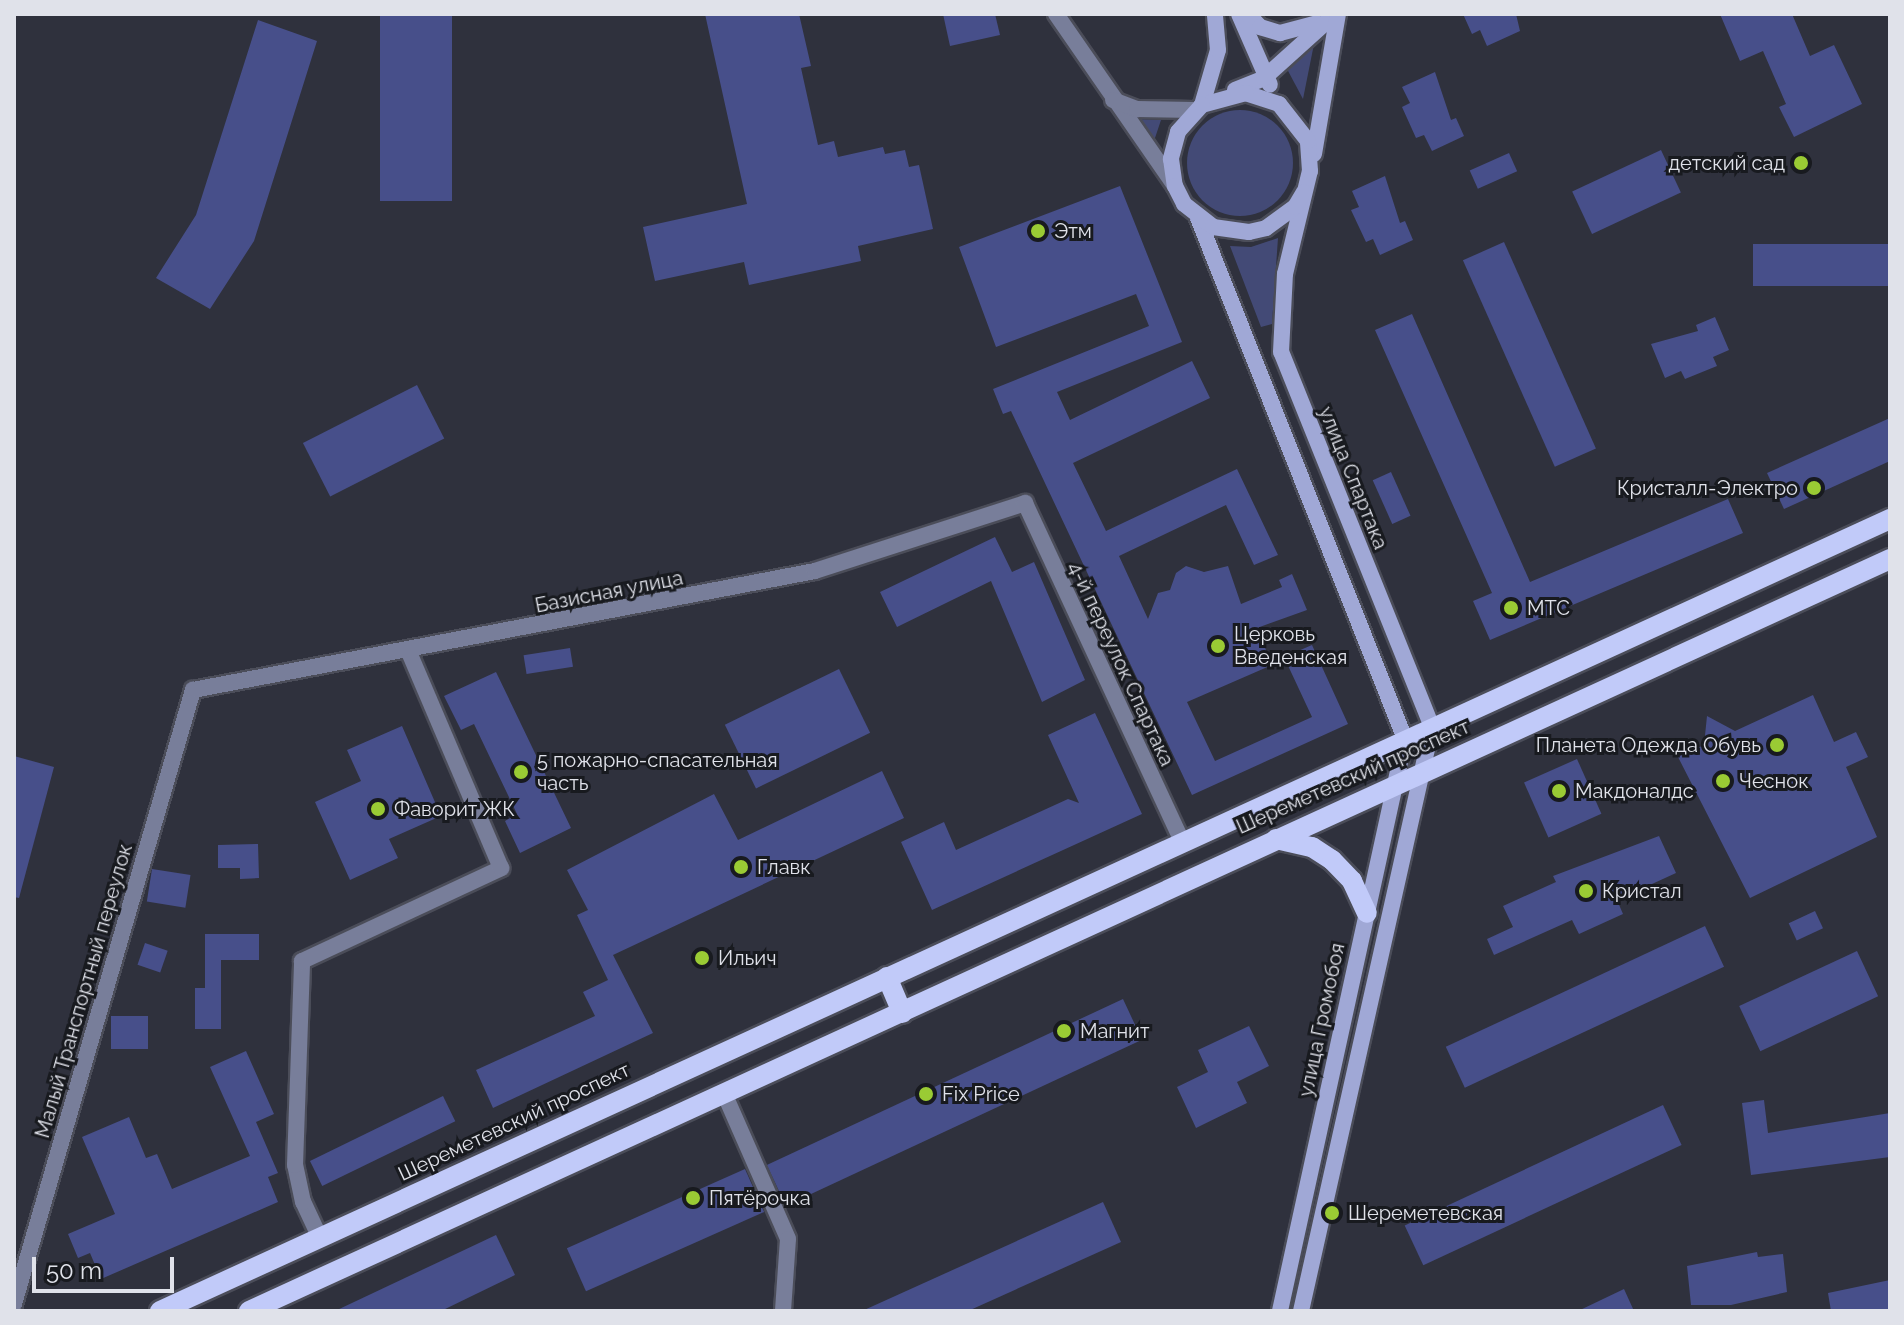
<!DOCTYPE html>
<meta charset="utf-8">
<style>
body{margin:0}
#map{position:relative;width:1904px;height:1325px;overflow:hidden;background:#2f313d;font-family:Raleway,sans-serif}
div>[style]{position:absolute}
.green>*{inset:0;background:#434a76}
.round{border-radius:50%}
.building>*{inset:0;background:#474f8a;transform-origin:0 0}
.roads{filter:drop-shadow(2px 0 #4b4d59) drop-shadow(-2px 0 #4b4d59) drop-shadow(0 2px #4b4d59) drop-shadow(0 -2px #4b4d59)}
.street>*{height:16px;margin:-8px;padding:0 8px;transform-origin:8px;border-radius:8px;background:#787e9a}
.secondary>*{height:16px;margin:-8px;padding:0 8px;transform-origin:8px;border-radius:8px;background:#a0a8d6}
.primary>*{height:20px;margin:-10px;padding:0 10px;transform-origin:10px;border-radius:10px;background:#c1caf9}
.dots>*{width:22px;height:22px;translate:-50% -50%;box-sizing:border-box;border:4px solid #181a1f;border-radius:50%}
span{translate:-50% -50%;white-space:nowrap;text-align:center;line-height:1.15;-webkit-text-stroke:6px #181a1f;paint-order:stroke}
.poi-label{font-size:20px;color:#e0e2ea}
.right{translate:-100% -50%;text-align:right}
.left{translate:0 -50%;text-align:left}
.street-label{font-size:20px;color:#e0e2ea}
.frame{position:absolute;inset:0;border:16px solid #e0e2ea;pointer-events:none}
.scale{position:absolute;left:32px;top:1257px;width:142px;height:36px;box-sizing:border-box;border:4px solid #e0e2ea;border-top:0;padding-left:10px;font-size:24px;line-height:28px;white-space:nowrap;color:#e0e2ea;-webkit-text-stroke:6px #181a1f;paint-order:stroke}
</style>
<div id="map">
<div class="green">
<i style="clip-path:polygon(1314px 44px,1303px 99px,1287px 69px)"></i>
<i class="round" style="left:1187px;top:110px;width:106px;height:106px"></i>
<i style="clip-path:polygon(1134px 119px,1161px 120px,1153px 144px)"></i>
<i style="clip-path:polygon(1278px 238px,1272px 324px,1261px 327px,1230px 246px,1251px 247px)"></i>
</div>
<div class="building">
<i style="left:380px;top:14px;width:72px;height:187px"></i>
<i style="clip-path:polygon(705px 14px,799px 14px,811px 66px,801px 68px,818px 145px,834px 141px,838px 157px,883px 147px,885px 154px,905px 150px,909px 167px,919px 165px,933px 229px,858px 246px,861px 261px,749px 285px,744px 262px,655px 281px,643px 227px,747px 204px)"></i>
<i style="clip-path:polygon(943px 14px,995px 14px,1000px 35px,950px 46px)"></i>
<i style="clip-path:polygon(1463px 14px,1516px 14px,1520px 31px,1487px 46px,1480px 30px,1472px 34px)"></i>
<i style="clip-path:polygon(1720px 14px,1792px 14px,1810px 56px,1834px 45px,1862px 104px,1794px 137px,1779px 107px,1786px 104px,1763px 51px,1740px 61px)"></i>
<i style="clip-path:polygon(258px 20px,317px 41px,254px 241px,210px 309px,156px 278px,196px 215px)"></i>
<i style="clip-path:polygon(1435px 72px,1451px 120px,1456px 118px,1464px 136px,1432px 151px,1424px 135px,1416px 138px,1402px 107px,1410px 103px,1402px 87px)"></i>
<i style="left:1661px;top:150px;width:47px;height:98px;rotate:65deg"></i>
<i style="left:1509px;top:153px;width:20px;height:43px;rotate:66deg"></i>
<i style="clip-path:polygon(1385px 176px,1400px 223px,1405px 221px,1413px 240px,1380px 255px,1373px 239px,1366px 242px,1351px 210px,1359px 207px,1352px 191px)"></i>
<i style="clip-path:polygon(1120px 186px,1182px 342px,1057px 392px,1070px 420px,1192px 361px,1210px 398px,1073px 463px,1106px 531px,1237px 469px,1278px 555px,1254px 565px,1226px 505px,1119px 556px,1148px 619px,1158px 593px,1170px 590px,1176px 573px,1186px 566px,1204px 572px,1228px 566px,1241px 604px,1282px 587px,1279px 580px,1292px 574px,1307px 610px,1257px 628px,1272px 665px,1187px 702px,1215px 761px,1312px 717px,1284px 657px,1312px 645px,1348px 724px,1192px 795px,1011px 411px,1003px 414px,993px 389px,1149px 326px,1136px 294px,996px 347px,959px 247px)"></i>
<i style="left:1504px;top:242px;width:226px;height:45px;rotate:66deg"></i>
<i style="left:1890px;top:244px;width:42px;height:137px;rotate:90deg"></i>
<i style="clip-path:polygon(1412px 314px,1530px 582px,1728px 499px,1743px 533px,1490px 640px,1473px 601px,1492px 593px,1375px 330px)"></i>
<i style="clip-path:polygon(1715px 317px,1729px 350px,1713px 357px,1717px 366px,1685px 379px,1681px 371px,1665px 378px,1651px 344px,1698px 331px,1696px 325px)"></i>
<i style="left:417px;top:385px;width:60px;height:128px;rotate:63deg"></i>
<i style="clip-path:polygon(1890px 418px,1890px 461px,1784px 509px,1767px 473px)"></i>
<i style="left:1391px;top:472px;width:48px;height:20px;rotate:66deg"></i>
<i style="clip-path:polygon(995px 537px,1012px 572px,1034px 562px,1085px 680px,1042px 702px,991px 581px,897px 627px,880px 592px)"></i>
<i style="left:570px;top:648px;width:19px;height:47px;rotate:81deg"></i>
<i style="left:839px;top:669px;width:71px;height:127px;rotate:64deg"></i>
<i style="clip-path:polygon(496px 672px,571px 828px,520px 853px,505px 821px,517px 814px,474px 724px,461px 730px,444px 696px)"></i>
<i style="clip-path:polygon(1813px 695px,1834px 742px,1856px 732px,1868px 757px,1846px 767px,1877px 837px,1750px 898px,1678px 757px,1704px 745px,1707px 716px,1735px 731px)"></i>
<i style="clip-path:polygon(1095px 713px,1142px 814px,932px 910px,901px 842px,944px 822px,956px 850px,1068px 799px,1079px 803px,1048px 735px)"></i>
<i style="clip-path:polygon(402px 726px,441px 816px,389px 839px,398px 858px,350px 880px,315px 802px,361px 781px,347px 750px)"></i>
<i style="clip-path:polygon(14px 756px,54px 767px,19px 898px,14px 897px)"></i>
<i style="left:1577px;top:759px;width:60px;height:58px;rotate:66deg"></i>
<i style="clip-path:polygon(882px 771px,904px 818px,613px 955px,653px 1033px,493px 1108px,476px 1070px,595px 1016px,583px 992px,608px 980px,577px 915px,588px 910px,567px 870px,714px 794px,738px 840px)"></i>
<i style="clip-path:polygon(1659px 836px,1676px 873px,1617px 900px,1623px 914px,1579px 934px,1572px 920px,1494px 955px,1487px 939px,1513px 927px,1503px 906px,1556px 882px,1553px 876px)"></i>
<i style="clip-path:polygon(258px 844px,259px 878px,240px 879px,240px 868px,218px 868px,218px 845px)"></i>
<i style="left:152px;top:869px;width:39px;height:33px;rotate:9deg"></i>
<i style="left:1815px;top:911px;width:19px;height:29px;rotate:65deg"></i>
<i style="left:1705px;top:926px;width:45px;height:286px;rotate:65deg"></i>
<i style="clip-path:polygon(205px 934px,259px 934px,259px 960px,221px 960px,221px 1029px,195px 1029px,195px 988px,205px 988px)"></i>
<i style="left:145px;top:943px;width:24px;height:23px;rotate:19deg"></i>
<i style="left:1857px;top:951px;width:50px;height:130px;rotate:65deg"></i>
<i style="left:1123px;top:999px;width:45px;height:393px;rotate:65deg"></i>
<i style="left:111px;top:1016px;width:37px;height:33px"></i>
<i style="clip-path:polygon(1249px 1026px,1269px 1066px,1237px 1082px,1247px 1103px,1196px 1128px,1177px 1087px,1208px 1072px,1198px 1050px)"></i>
<i style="clip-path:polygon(246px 1051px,274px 1114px,256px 1122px,278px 1173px,268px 1177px,278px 1202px,101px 1279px,90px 1253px,78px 1258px,68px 1234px,115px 1214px,82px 1137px,129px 1117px,146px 1158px,157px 1154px,172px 1189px,250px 1156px,210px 1067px)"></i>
<i style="left:443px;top:1096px;width:28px;height:148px;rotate:64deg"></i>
<i style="clip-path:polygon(1764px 1100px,1768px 1133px,1890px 1113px,1890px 1157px,1751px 1175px,1742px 1103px)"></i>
<i style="left:1663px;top:1105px;width:44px;height:285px;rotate:65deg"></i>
<i style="left:745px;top:1169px;width:47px;height:195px;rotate:66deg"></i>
<i style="clip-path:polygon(1103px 1202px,1121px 1242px,968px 1311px,862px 1311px)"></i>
<i style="clip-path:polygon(496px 1235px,515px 1275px,441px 1311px,335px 1311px)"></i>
<i style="clip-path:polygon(1757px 1252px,1758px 1257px,1783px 1254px,1787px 1292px,1731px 1305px,1691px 1305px,1687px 1266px)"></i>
<i style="clip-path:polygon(1890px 1280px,1890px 1311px,1831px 1311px,1828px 1293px)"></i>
<i style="clip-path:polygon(1624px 1289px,1634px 1311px,1578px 1311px)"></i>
</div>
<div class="roads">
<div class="street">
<i style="left:1056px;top:14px;width:209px;rotate:55.3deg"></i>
<i style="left:1113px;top:100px;width:26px;rotate:21deg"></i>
<i style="left:1137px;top:109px;width:57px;rotate:1deg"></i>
<i style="left:724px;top:1093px;width:159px;rotate:66.3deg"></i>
<i style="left:788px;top:1239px;width:72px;rotate:94deg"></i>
<i style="left:320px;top:1238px;width:40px;rotate:-115deg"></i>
<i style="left:303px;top:1202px;width:38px;rotate:-102deg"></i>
<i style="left:295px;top:1165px;width:204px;rotate:-88deg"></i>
<i style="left:302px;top:961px;width:220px;rotate:-25deg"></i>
<i style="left:501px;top:868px;width:235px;rotate:-113.1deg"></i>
<i style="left:14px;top:1304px;width:640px;rotate:-73.75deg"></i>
<i style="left:193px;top:690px;width:633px;rotate:-10.83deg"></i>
<i style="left:815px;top:571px;width:221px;rotate:-17.9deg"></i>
<i style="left:1025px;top:503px;width:373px;rotate:65.1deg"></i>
</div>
<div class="secondary">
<i style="left:1239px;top:14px;width:77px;rotate:66.4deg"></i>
<i style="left:1248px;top:14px;width:18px;rotate:47deg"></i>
<i style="left:1260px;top:27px;width:21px;rotate:17deg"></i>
<i style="left:1280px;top:33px;width:38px;rotate:-15deg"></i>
<i style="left:1235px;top:90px;width:31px;rotate:-22deg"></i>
<i style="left:1264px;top:78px;width:96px;rotate:-42deg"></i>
<i style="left:1202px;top:105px;width:57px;rotate:-73.8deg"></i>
<i style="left:1218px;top:50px;width:36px;rotate:-95deg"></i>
<i style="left:1314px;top:154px;width:142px;rotate:-80.3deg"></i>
<i style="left:1198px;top:218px;width:561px;rotate:68.33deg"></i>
<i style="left:1405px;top:739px;width:585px;rotate:102.33deg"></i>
<i style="left:1301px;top:1311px;width:599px;rotate:-77.36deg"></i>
<i style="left:1432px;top:727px;width:404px;rotate:-111.9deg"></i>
<i style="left:1281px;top:352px;width:78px;rotate:-87.1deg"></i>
<i style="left:1285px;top:274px;width:106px;rotate:-76.4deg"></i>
<i style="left:1310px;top:171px;width:30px;rotate:-94deg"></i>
<i style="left:1308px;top:141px;width:47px;rotate:-128.1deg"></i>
<i style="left:1279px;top:104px;width:35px;rotate:-162deg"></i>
<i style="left:1246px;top:93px;width:46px;rotate:164.7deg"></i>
<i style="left:1202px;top:105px;width:36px;rotate:132deg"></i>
<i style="left:1178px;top:132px;width:28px;rotate:105deg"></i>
<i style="left:1171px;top:159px;width:27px;rotate:82deg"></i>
<i style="left:1175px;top:186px;width:20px;rotate:63deg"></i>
<i style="left:1184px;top:204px;width:37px;rotate:38deg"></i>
<i style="left:1213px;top:227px;width:36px;rotate:8deg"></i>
<i style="left:1249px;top:232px;width:17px;rotate:-13deg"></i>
<i style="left:1266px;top:228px;width:36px;rotate:-36deg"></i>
<i style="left:1295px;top:207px;width:17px;rotate:-59deg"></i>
</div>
<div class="primary">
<i style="left:1276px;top:839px;width:37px;rotate:13deg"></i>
<i style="left:1312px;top:847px;width:24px;rotate:33deg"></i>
<i style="left:1332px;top:860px;width:29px;rotate:46deg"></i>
<i style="left:1352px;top:881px;width:35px;rotate:65deg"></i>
<i style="left:887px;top:977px;width:39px;rotate:67deg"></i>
<i style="left:160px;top:1311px;width:1903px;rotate:-24.6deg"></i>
<i style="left:249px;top:1311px;width:1805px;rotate:-24.62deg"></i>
</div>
</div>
<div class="dots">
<i style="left:1801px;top:163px;background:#9acb34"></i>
<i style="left:1038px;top:231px;background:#9acb34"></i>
<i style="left:1814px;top:488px;background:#9acb34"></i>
<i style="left:1511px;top:608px;background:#9acb34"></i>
<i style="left:1218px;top:646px;background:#9acb34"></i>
<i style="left:1777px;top:745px;background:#9acb34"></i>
<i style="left:521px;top:772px;background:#9acb34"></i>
<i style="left:1723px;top:781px;background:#9acb34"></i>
<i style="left:1559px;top:791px;background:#9acb34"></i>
<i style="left:378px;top:809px;background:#9acb34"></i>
<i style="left:741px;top:867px;background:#9acb34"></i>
<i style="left:1586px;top:891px;background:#9acb34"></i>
<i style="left:702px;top:958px;background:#9acb34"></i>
<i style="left:1064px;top:1031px;background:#9acb34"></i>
<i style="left:926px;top:1094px;background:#9acb34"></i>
<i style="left:693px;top:1198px;background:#9acb34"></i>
<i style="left:1332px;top:1213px;background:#9acb34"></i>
</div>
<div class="poi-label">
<span class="right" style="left:1785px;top:163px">детский сад</span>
<span class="left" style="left:1054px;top:231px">Этм</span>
<span class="right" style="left:1798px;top:488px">Кристалл-Электро</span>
<span class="left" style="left:1527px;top:608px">МТС</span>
<span class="left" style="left:1234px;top:646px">Церковь<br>Введенская</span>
<span class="right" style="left:1761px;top:745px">Планета Одежда Обувь</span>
<span class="left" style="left:537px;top:772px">5 пожарно-спасательная<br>часть</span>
<span class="left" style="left:1739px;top:781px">Чеснок</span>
<span class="left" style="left:1575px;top:791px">Макдоналдс</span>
<span class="left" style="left:394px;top:809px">Фаворит ЖК</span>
<span class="left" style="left:757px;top:867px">Главк</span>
<span class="left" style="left:1602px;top:891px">Кристал</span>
<span class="left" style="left:718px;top:958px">Ильич</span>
<span class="left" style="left:1080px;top:1031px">Магнит</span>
<span class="left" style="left:942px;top:1094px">Fix Price</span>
<span class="left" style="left:709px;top:1198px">Пятёрочка</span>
<span class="left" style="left:1348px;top:1213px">Шереметевская</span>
</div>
<div class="street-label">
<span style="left:1353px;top:478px;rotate:68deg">улица Спартака</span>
<span style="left:609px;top:592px;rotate:-11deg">Базисная улица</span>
<span style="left:1121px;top:664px;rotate:65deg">4-й переулок Спартака</span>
<span style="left:1353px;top:777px;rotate:-24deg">Шереметевский проспект</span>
<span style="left:84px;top:991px;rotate:-74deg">Малый Транспортный переулок</span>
<span style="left:1322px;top:1020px;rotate:-78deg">улица Громобоя</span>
<span style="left:514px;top:1122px;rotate:-25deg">Шереметевский проспект</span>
</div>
<div class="frame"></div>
<div class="scale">50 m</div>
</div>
